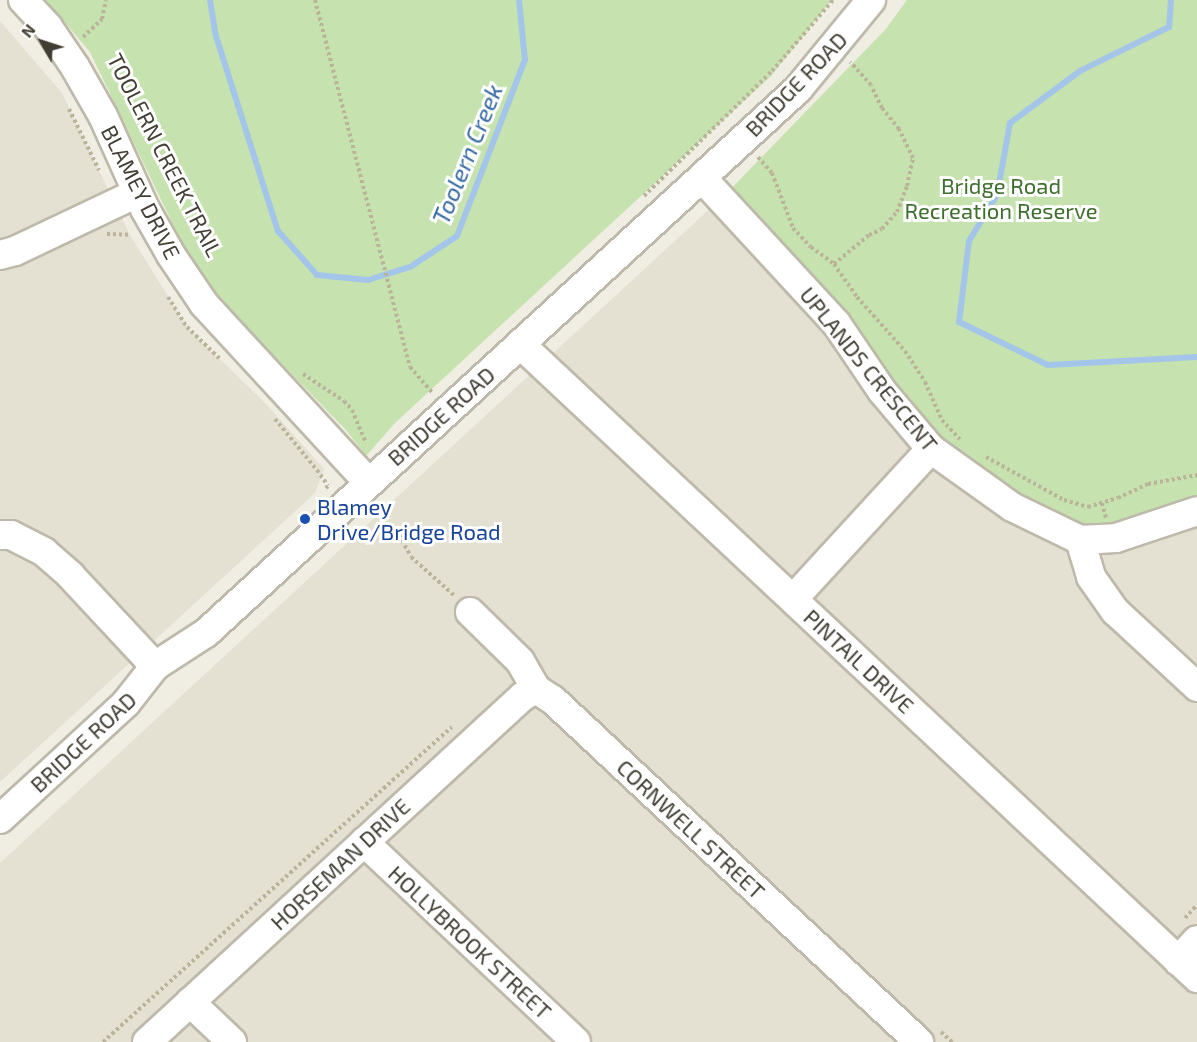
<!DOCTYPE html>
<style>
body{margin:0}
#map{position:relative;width:1197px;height:1042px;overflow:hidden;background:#f0eee3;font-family:"Exo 2",sans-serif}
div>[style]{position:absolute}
.residential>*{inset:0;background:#e4e0d2}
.green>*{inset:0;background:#c5e2af}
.stream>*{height:6px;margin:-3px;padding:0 3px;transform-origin:3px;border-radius:3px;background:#a3c5e9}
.path>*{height:4px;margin-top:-2px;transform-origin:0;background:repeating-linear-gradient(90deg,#bbb399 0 3px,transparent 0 6px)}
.roads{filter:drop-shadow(2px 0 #beb9aa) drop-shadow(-2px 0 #beb9aa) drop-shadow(0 2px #beb9aa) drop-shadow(0 -2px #beb9aa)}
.minor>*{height:28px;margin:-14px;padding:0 14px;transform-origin:14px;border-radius:14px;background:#fff}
.dots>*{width:16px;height:16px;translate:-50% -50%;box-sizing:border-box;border:3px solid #fff;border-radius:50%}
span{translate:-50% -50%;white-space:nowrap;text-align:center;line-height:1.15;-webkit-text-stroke:6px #fff;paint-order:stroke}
.street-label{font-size:22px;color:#423e34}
.park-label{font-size:22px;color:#3e6e2d}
.transit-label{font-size:22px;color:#164399}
.left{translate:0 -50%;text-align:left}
.water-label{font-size:24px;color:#376aa4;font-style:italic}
.north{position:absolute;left:12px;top:12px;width:60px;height:60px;-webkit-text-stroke:4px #fff;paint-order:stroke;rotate:309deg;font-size:16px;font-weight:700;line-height:24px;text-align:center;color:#423e34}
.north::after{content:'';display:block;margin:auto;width:21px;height:27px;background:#423e34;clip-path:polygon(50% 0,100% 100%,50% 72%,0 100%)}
</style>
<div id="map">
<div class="residential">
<i style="clip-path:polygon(907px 0,1197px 0,1197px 1042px,0 1042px,0 863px,728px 192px,886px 29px)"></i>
<i style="clip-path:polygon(0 21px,62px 93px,130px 235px,187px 327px,266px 404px,324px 469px,315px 493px,0 782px)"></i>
</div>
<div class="green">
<i style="clip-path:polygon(46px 0,832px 0,771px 76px,395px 423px,366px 456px,346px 430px,219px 299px,192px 264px,90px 52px)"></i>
<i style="clip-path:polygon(907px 0,1197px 0,1197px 500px,1109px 528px,1084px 529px,1022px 497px,940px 442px,728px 192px,886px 29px)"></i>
</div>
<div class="stream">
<i style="left:210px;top:0;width:36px;rotate:81deg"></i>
<i style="left:216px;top:36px;width:205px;rotate:72.4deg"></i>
<i style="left:278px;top:231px;width:59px;rotate:48.4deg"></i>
<i style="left:317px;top:275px;width:51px;rotate:5.6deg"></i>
<i style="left:368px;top:280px;width:44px;rotate:-17.2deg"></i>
<i style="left:410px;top:267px;width:56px;rotate:-33.4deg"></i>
<i style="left:457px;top:236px;width:189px;rotate:-68.9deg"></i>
<i style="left:525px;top:60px;width:60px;rotate:-95.7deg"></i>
<i style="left:1171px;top:0;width:27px;rotate:94deg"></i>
<i style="left:1169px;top:27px;width:99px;rotate:153.7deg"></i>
<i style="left:1080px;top:71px;width:87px;rotate:143.4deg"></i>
<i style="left:1010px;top:123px;width:73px;rotate:100.2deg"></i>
<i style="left:997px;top:195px;width:54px;rotate:121.3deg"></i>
<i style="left:969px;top:241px;width:82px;rotate:97deg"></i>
<i style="left:959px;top:322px;width:99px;rotate:25.8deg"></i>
<i style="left:1048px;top:365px;width:149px;rotate:-3.1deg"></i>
</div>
<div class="path">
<i style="left:315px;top:0;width:379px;rotate:75.5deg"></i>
<i style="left:410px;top:367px;width:35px;rotate:49deg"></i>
<i style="left:83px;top:37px;width:26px;rotate:-43deg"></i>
<i style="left:102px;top:19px;width:19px;rotate:-78deg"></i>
<i style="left:69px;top:109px;width:68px;rotate:63.8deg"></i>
<i style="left:758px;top:157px;width:21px;rotate:49deg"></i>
<i style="left:772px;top:173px;width:59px;rotate:69.1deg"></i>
<i style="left:793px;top:228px;width:26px;rotate:47deg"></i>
<i style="left:811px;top:247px;width:29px;rotate:36deg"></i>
<i style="left:834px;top:264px;width:40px;rotate:55.1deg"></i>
<i style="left:857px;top:297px;width:72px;rotate:48.4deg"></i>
<i style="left:905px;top:351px;width:37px;rotate:57deg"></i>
<i style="left:925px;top:382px;width:42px;rotate:65.9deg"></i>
<i style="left:942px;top:420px;width:26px;rotate:47deg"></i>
<i style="left:644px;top:196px;width:179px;rotate:-44.3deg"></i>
<i style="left:772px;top:71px;width:94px;rotate:-49.3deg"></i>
<i style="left:107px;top:234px;width:23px;rotate:2deg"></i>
<i style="left:834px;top:264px;width:45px;rotate:-39.6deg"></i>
<i style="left:869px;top:235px;width:14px;rotate:-25deg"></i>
<i style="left:882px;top:229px;width:23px;rotate:-49deg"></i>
<i style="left:897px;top:212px;width:28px;rotate:-69deg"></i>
<i style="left:907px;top:186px;width:29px;rotate:-78deg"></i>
<i style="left:913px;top:158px;width:32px;rotate:-116deg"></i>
<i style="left:899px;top:129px;width:27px;rotate:-129deg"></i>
<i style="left:882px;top:108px;width:25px;rotate:-116deg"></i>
<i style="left:871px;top:85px;width:31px;rotate:-132deg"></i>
<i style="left:168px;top:297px;width:36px;rotate:58deg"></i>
<i style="left:187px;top:327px;width:47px;rotate:44.1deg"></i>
<i style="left:303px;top:374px;width:49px;rotate:33.4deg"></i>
<i style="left:344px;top:401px;width:12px;rotate:48deg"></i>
<i style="left:352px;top:410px;width:36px;rotate:67deg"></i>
<i style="left:275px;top:419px;width:66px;rotate:50.5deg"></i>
<i style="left:317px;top:470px;width:19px;rotate:55deg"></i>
<i style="left:328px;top:486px;width:3px;rotate:135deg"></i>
<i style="left:986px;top:457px;width:89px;rotate:28.9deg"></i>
<i style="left:1064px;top:500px;width:25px;rotate:16deg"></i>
<i style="left:1088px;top:507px;width:31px;rotate:-17deg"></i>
<i style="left:1118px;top:498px;width:33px;rotate:-25deg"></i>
<i style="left:1148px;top:484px;width:50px;rotate:-10.4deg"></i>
<i style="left:1102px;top:503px;width:16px;rotate:75deg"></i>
<i style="left:376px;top:510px;width:34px;rotate:47deg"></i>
<i style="left:399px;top:535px;width:25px;rotate:61deg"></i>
<i style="left:411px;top:557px;width:59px;rotate:41.6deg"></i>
<i style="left:1185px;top:918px;width:18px;rotate:-47deg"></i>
<i style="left:941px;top:1032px;width:15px;rotate:42deg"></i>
<i style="left:103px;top:1042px;width:470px;rotate:-42.1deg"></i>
</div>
<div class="roads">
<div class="minor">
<i style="left:23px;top:0;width:37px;rotate:47deg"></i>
<i style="left:48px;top:27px;width:48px;rotate:56deg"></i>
<i style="left:75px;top:67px;width:56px;rotate:60.3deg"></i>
<i style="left:103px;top:116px;width:102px;rotate:65.7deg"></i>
<i style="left:145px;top:209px;width:53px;rotate:60.5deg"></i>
<i style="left:171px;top:255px;width:59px;rotate:56deg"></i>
<i style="left:204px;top:304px;width:242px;rotate:47.3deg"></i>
<i style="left:702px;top:178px;width:197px;rotate:47.3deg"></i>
<i style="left:836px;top:323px;width:82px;rotate:55.9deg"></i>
<i style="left:882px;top:391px;width:76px;rotate:49.8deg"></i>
<i style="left:931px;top:449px;width:100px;rotate:35.6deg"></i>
<i style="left:1012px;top:507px;width:76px;rotate:25.9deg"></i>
<i style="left:1080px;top:540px;width:36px;rotate:-3deg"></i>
<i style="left:1116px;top:538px;width:85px;rotate:-18.4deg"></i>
<i style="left:0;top:255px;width:16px;rotate:-15deg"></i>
<i style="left:15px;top:251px;width:135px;rotate:-25.4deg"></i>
<i style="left:520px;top:344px;width:928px;rotate:43.12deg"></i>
<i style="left:0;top:535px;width:11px"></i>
<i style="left:11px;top:535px;width:37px;rotate:27deg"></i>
<i style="left:44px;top:552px;width:35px;rotate:41deg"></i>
<i style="left:70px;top:575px;width:125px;rotate:47deg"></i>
<i style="left:1080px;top:540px;width:39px;rotate:73deg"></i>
<i style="left:1091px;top:577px;width:42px;rotate:54.8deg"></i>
<i style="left:1115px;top:611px;width:112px;rotate:42.8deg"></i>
<i style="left:793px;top:599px;width:204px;rotate:-47.4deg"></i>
<i style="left:470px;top:612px;width:70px;rotate:44.4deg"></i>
<i style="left:520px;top:661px;width:32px;rotate:60deg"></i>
<i style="left:536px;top:689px;width:20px;rotate:33deg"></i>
<i style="left:553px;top:700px;width:501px;rotate:43.06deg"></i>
<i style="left:0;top:819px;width:171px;rotate:-42.6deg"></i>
<i style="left:126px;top:703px;width:47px;rotate:-51.9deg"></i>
<i style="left:155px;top:666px;width:61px;rotate:-32.9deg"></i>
<i style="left:206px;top:633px;width:804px;rotate:-42.58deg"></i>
<i style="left:798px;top:89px;width:115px;rotate:-50.6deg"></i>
<i style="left:364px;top:842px;width:291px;rotate:43.3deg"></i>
<i style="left:1178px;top:961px;width:28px;rotate:-48deg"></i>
<i style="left:190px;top:1002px;width:58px;rotate:43.6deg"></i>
<i style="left:147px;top:1042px;width:510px;rotate:-42.61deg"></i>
<i style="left:522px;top:697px;width:16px;rotate:-30deg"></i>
</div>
</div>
<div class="dots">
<i style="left:305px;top:519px;background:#1a4fb4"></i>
</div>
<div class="street-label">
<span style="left:796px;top:84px;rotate:-46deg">BRIDGE ROAD</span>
<span style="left:165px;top:155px;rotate:63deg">TOOLERN CREEK TRAIL</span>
<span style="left:141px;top:192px;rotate:63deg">BLAMEY DRIVE</span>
<span style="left:869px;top:369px;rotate:51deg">UPLANDS CRESCENT</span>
<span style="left:441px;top:416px;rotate:-42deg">BRIDGE ROAD</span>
<span style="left:859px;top:661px;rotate:43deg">PINTAIL DRIVE</span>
<span style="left:83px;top:742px;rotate:-43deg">BRIDGE ROAD</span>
<span style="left:691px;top:829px;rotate:43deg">CORNWELL STREET</span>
<span style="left:340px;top:864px;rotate:-43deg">HORSEMAN DRIVE</span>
<span style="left:470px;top:942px;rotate:43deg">HOLLYBROOK STREET</span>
</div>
<div class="park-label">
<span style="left:1001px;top:198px">Bridge Road<br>Recreation Reserve</span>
</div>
<div class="transit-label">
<span class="left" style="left:317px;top:519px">Blamey<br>Drive/Bridge Road</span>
</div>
<div class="water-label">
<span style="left:467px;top:154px;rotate:-68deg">Toolern Creek</span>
</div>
<div class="north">N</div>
</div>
